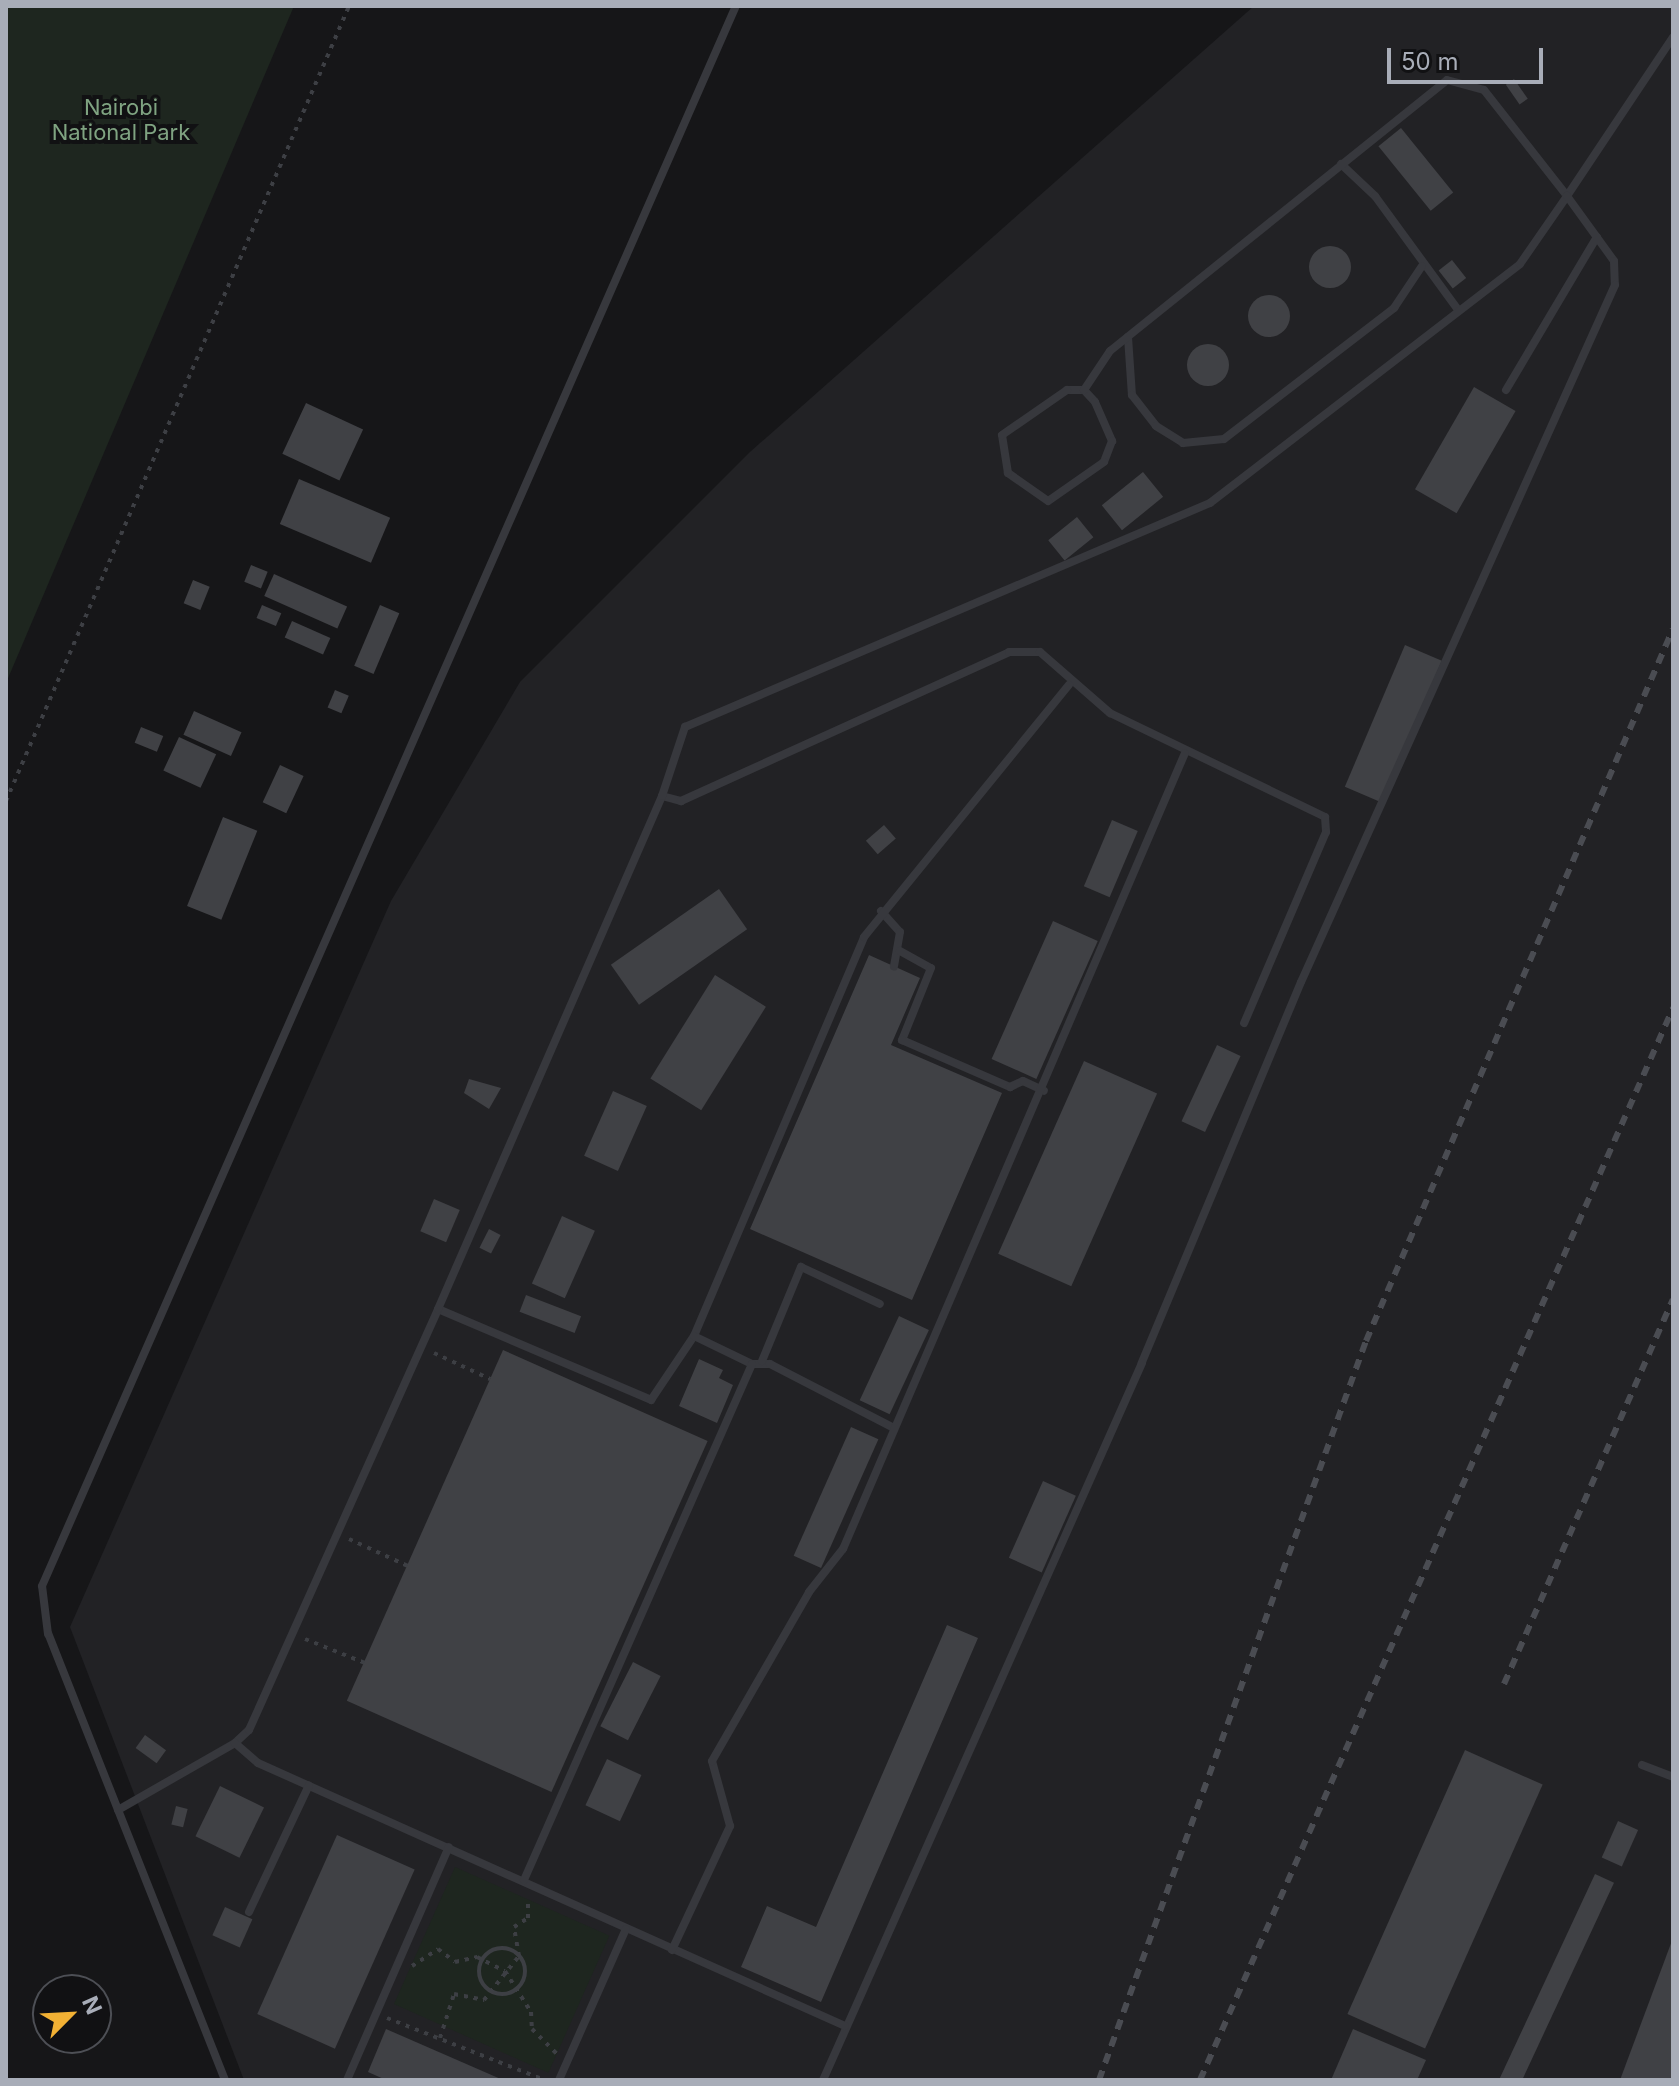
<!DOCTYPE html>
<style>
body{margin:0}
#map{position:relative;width:1679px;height:2086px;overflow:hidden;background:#161618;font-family:Inter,sans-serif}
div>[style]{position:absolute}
.built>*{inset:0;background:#222225}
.green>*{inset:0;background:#1e261f;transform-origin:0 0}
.building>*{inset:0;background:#404145;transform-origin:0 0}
.round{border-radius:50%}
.path>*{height:4px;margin-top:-2px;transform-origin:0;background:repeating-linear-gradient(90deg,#3d3f44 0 4px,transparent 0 10px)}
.path>.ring{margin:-2px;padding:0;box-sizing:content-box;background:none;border:4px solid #3d3f44;border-radius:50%}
.service>*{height:8px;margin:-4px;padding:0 4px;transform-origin:4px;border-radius:4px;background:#37383d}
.rail>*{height:6px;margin-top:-3px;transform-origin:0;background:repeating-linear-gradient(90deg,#4a4c52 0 10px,transparent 0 18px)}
span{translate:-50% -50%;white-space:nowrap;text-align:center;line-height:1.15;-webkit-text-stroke:8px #111113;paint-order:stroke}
.park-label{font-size:22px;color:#7fa381}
.frame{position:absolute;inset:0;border:8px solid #a8adb8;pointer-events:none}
.north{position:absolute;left:32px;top:1974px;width:80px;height:80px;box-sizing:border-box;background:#111113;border:2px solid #4d4f55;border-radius:50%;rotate:66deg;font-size:22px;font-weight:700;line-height:32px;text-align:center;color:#a8adb8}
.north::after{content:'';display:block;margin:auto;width:28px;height:36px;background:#f2b134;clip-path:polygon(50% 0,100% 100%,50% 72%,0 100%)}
.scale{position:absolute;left:1387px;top:48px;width:156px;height:36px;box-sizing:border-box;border:4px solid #a8adb8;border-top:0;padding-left:10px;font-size:24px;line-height:28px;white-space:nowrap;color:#a8adb8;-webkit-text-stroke:6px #111113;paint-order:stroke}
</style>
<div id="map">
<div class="built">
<i style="clip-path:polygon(1254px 6px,1673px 6px,1673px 2080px,244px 2080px,70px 1627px,391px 901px,520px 682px,750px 452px)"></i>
</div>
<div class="green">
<i style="clip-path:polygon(6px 6px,294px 6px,6px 683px)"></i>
<i style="left:455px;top:1867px;width:169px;height:150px;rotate:24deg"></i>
</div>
<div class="building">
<i style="left:1514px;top:79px;width:24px;height:10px;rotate:55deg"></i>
<i style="left:1401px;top:128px;width:83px;height:29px;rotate:51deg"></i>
<i class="round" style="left:1309px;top:246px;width:42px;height:42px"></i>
<i style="left:1452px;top:260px;width:23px;height:17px;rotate:52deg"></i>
<i class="round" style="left:1248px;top:295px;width:42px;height:42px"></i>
<i class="round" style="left:1187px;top:344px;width:42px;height:42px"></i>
<i style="left:1474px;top:387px;width:48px;height:118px;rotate:30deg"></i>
<i style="left:306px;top:403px;width:63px;height:56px;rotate:25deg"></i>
<i style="left:1143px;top:472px;width:32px;height:53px;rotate:51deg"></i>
<i style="left:299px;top:479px;width:99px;height:49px;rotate:23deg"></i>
<i style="left:1077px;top:517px;width:26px;height:37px;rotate:51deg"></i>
<i style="left:251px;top:565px;width:18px;height:18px;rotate:22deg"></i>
<i style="left:274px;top:574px;width:80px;height:24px;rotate:24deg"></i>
<i style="left:193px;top:580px;width:18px;height:25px;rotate:22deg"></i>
<i style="left:262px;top:605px;width:21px;height:14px;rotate:23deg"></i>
<i style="left:380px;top:605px;width:21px;height:66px;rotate:23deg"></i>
<i style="left:292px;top:621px;width:42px;height:18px;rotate:24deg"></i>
<i style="left:1405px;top:645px;width:40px;height:154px;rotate:23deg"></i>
<i style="left:335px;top:690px;width:15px;height:19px;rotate:23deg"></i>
<i style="left:194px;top:711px;width:52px;height:26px;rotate:24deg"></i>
<i style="left:141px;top:727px;width:24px;height:17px;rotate:22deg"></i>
<i style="left:179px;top:737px;width:41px;height:37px;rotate:25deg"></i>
<i style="left:280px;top:765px;width:26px;height:41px;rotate:25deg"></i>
<i style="left:223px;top:817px;width:37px;height:96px;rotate:22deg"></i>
<i style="left:1112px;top:820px;width:28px;height:72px;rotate:23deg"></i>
<i style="left:884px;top:825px;width:18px;height:24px;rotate:49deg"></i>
<i style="left:719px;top:889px;width:49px;height:132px;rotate:55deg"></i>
<i style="left:1053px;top:921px;width:49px;height:151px;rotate:24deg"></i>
<i style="clip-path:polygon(869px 955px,920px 978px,891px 1045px,1002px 1093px,912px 1300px,750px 1229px)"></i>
<i style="left:715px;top:975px;width:60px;height:122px;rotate:32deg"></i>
<i style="left:1217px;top:1045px;width:26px;height:84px;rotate:25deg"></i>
<i style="left:1084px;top:1061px;width:80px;height:211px;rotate:24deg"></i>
<i style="clip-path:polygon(469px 1079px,501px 1088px,489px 1109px,464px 1093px)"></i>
<i style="left:613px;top:1091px;width:37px;height:71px;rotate:24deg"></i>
<i style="left:434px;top:1199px;width:28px;height:35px;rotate:23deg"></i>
<i style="left:562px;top:1216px;width:36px;height:74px;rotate:24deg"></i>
<i style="left:489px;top:1229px;width:13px;height:21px;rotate:27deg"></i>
<i style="left:526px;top:1295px;width:59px;height:18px;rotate:21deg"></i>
<i style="left:899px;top:1316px;width:33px;height:93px;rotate:25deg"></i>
<i style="left:503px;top:1350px;width:224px;height:384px;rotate:24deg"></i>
<i style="clip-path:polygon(699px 1359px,723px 1370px,719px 1378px,733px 1385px,717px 1423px,679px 1406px)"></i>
<i style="left:851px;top:1427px;width:30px;height:141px;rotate:24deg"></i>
<i style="left:1043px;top:1481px;width:36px;height:84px;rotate:24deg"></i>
<i style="clip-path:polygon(947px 1625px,978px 1638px,821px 2002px,741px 1967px,767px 1906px,816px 1927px)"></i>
<i style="left:633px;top:1662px;width:31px;height:72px;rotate:27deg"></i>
<i style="left:145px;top:1735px;width:26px;height:16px;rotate:36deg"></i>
<i style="left:1465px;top:1750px;width:85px;height:289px;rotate:24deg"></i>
<i style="left:607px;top:1759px;width:38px;height:51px;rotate:25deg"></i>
<i style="left:220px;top:1786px;width:49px;height:56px;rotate:26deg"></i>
<i style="left:176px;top:1806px;width:12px;height:19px;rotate:14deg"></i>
<i style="left:1618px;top:1821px;width:22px;height:40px;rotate:24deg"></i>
<i style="left:337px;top:1835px;width:85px;height:196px;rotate:24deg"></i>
<i style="left:1595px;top:1874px;width:21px;height:227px;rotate:25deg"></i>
<i style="left:225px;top:1907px;width:30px;height:31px;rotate:24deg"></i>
<i style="clip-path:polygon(1673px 1938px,1673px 2080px,1620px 2080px)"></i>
<i style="clip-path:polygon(386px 2029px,503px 2080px,386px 2080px,368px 2072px)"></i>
<i style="clip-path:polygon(1353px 2029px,1426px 2060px,1417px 2080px,1331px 2080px)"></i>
</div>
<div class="path">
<i style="left:6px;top:801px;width:866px;rotate:-66.66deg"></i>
<i style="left:434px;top:1353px;width:62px;rotate:24.9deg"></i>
<i style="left:349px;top:1539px;width:65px;rotate:24.6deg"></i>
<i style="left:305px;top:1639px;width:65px;rotate:21.8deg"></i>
<i class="ring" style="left:479px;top:1948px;width:42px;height:42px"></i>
<i style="left:412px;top:1966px;width:31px;rotate:-33deg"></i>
<i style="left:438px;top:1949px;width:21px;rotate:37deg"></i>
<i style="left:455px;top:1962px;width:23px;rotate:-13deg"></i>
<i style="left:477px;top:1957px;width:31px;rotate:27deg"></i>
<i style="left:505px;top:1971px;width:49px;rotate:57.6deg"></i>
<i style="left:531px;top:2012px;width:17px;rotate:87deg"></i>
<i style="left:532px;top:2029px;width:35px;rotate:45deg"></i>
<i style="left:387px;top:2018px;width:169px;rotate:21.5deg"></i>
<i style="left:440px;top:2038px;width:46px;rotate:-72.3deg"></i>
<i style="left:454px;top:1994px;width:31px;rotate:11deg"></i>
<i style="left:484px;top:2000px;width:56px;rotate:-51.5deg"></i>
<i style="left:519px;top:1956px;width:29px;rotate:-100deg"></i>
<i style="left:514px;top:1927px;width:17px;rotate:-33deg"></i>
<i style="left:528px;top:1918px;width:19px;rotate:-90deg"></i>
</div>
<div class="service">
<i style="left:1341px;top:164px;width:47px;rotate:43.3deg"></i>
<i style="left:1375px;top:196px;width:141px;rotate:53.9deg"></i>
<i style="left:1128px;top:337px;width:58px;rotate:86.1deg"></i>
<i style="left:1132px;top:395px;width:39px;rotate:52deg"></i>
<i style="left:1156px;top:426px;width:32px;rotate:32deg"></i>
<i style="left:1183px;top:443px;width:41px;rotate:-5.6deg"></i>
<i style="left:1224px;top:439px;width:215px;rotate:-37.6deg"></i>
<i style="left:1394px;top:308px;width:50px;rotate:-56.3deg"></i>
<i style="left:1067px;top:390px;width:17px"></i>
<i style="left:1084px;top:390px;width:16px;rotate:47deg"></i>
<i style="left:1095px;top:402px;width:43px;rotate:66.4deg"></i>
<i style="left:1112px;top:441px;width:22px;rotate:111deg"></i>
<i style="left:1104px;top:462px;width:68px;rotate:145.1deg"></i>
<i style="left:1048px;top:501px;width:49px;rotate:-145deg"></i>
<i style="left:1008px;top:473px;width:38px;rotate:-99deg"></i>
<i style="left:1002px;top:435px;width:79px;rotate:-34.7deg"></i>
<i style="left:1084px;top:390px;width:47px;rotate:-56.3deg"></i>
<i style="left:1110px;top:351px;width:432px;rotate:-38.8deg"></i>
<i style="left:1447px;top:80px;width:38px;rotate:15deg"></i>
<i style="left:1484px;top:90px;width:135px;rotate:51.9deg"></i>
<i style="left:1567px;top:196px;width:191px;rotate:-56.3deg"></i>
<i style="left:1506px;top:390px;width:178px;rotate:-59.3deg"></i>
<i style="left:662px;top:796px;width:20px;rotate:15deg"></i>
<i style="left:681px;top:801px;width:360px;rotate:-24.4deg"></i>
<i style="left:1009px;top:652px;width:31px"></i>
<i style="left:1040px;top:652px;width:93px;rotate:41.1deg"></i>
<i style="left:1110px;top:713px;width:239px;rotate:25.8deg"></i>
<i style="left:1325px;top:817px;width:15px;rotate:86deg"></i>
<i style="left:1326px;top:832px;width:208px;rotate:113.2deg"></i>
<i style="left:881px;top:911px;width:28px;rotate:48deg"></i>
<i style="left:900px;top:932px;width:35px;rotate:100deg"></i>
<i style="left:900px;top:951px;width:35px;rotate:29deg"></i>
<i style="left:931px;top:968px;width:78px;rotate:111.9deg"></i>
<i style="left:902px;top:1040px;width:118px;rotate:23.5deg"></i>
<i style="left:1010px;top:1087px;width:14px;rotate:-25deg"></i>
<i style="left:1023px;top:1081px;width:23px;rotate:25deg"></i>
<i style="left:438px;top:1309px;width:232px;rotate:23.1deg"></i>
<i style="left:651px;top:1400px;width:77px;rotate:-56.1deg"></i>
<i style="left:694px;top:1336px;width:434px;rotate:-66.9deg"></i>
<i style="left:864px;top:937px;width:325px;rotate:-50.9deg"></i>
<i style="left:694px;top:1336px;width:64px;rotate:25.8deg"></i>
<i style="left:752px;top:1364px;width:18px"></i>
<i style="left:770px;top:1364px;width:137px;rotate:27.3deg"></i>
<i style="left:762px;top:1361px;width:102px;rotate:-67.5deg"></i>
<i style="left:801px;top:1267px;width:87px;rotate:25.1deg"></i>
<i style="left:235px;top:1743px;width:19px;rotate:-43deg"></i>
<i style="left:249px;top:1730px;width:461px;rotate:-65.8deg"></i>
<i style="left:438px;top:1309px;width:560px;rotate:-66.41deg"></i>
<i style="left:662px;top:796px;width:73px;rotate:-71.6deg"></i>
<i style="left:685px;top:727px;width:571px;rotate:-23.11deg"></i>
<i style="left:1210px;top:503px;width:391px;rotate:-37.6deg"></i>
<i style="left:1520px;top:264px;width:83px;rotate:-55.3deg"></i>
<i style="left:1567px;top:196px;width:80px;rotate:54.1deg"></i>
<i style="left:1614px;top:261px;width:24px;rotate:88deg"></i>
<i style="left:1615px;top:285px;width:764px;rotate:114.25deg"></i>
<i style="left:1301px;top:982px;width:413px;rotate:112.7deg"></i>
<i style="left:1142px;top:1363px;width:785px;rotate:113.98deg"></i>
<i style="left:1642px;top:1765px;width:33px;rotate:21deg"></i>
<i style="left:118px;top:1810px;width:135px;rotate:-29.8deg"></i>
<i style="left:235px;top:1743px;width:30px;rotate:41deg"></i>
<i style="left:258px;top:1763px;width:643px;rotate:24.13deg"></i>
<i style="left:524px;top:1880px;width:564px;rotate:-66.16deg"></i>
<i style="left:249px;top:1912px;width:140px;rotate:-64.7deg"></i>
<i style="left:672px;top:1950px;width:137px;rotate:-64.9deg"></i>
<i style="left:730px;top:1826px;width:67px;rotate:-105.5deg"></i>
<i style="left:712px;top:1761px;width:195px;rotate:-60.1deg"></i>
<i style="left:809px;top:1592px;width:55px;rotate:-51.7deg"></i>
<i style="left:843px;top:1549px;width:866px;rotate:-66.75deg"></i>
<i style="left:225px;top:2080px;width:480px;rotate:-111.6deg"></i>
<i style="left:48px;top:1634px;width:48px;rotate:-97.1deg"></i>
<i style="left:42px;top:1586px;width:1726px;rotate:-66.29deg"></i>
<i style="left:347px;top:2080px;width:254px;rotate:-66.4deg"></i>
<i style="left:559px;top:2080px;width:165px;rotate:-66.1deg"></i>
</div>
<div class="rail">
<i style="left:1504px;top:1684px;width:420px;rotate:-66.3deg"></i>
<i style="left:1099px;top:2080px;width:786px;rotate:-70.14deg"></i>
<i style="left:1366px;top:1341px;width:775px;rotate:-66.68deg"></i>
<i style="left:1200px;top:2080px;width:1172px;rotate:-66.19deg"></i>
</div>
<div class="park-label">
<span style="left:121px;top:120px">Nairobi<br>National Park</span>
</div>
<div class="frame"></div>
<div class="north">N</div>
<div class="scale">50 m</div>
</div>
